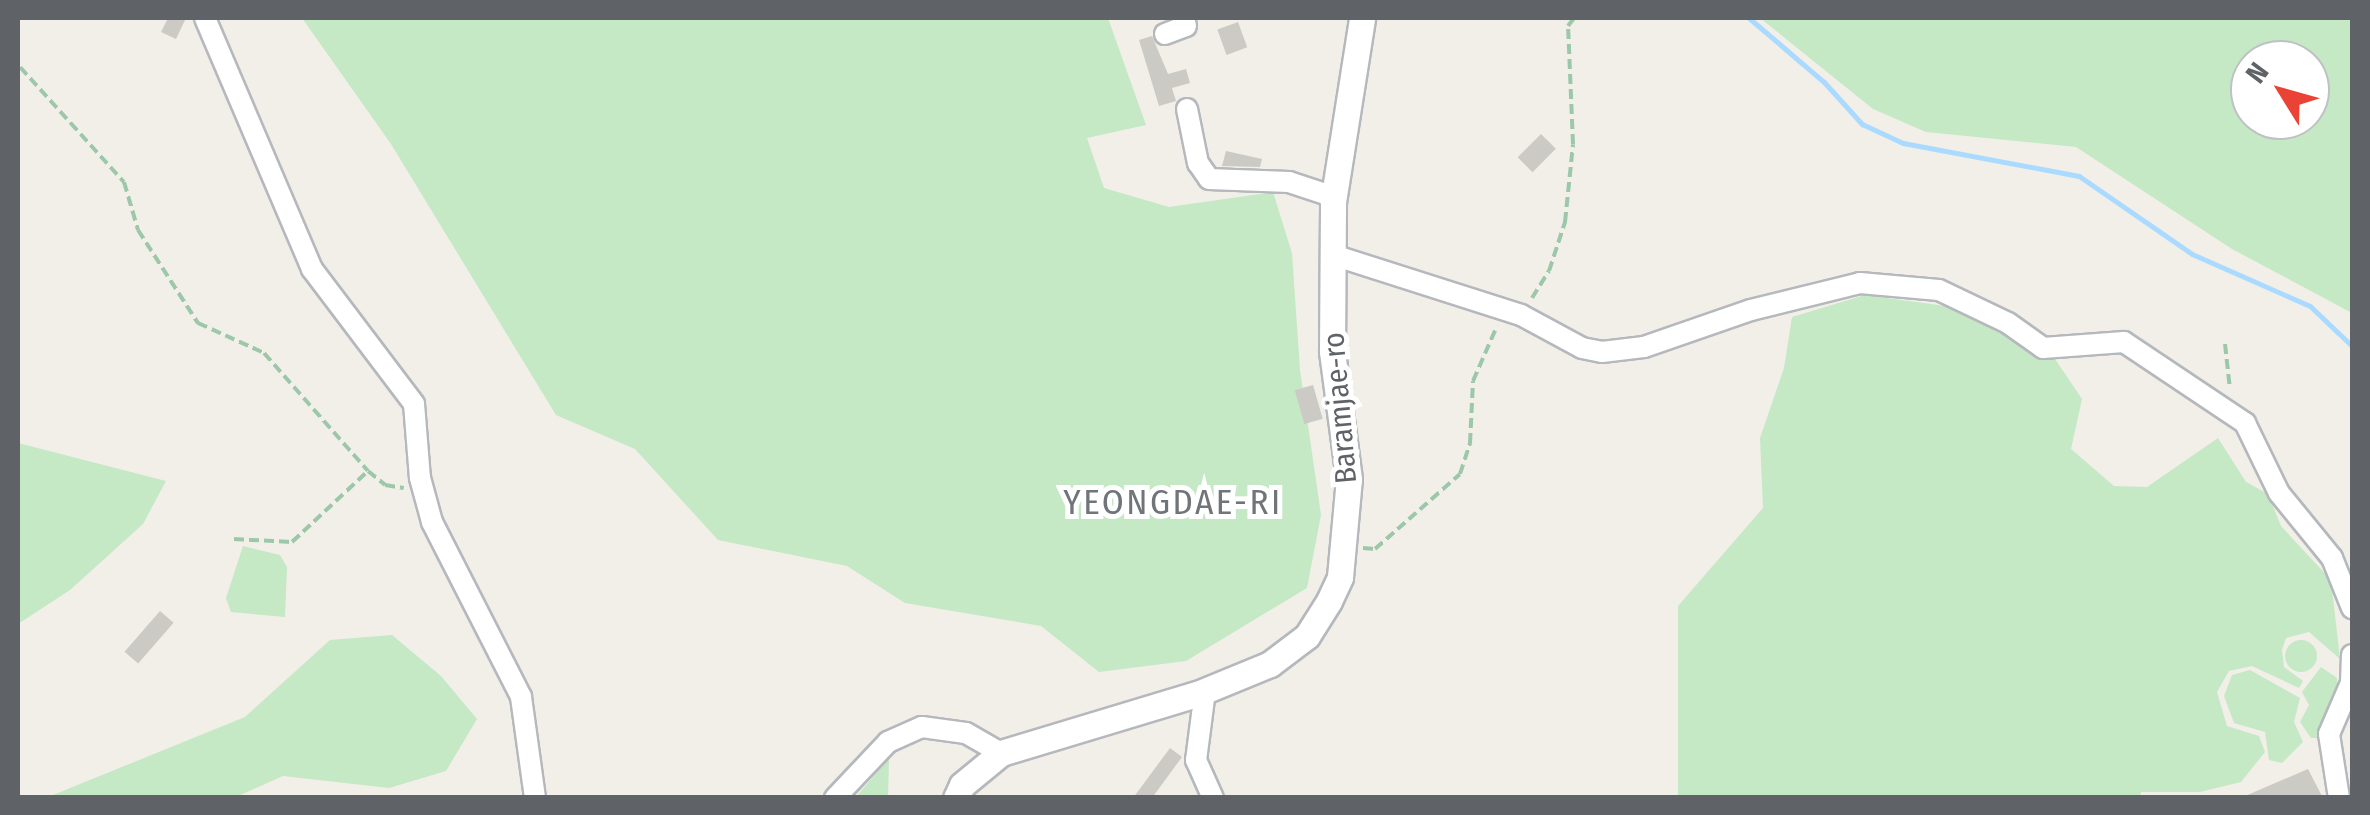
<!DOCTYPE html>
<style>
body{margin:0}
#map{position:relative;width:2370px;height:815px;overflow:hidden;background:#f1efe8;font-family:"Fira Sans Condensed",sans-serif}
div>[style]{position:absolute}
.green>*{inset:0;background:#c5e8c5}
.round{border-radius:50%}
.stream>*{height:5px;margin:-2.5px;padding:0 2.5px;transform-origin:2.5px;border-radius:2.5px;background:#aadaff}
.building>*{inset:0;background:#cccac5;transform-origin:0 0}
.path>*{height:4px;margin-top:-2px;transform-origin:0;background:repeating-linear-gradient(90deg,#9cc7a9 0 10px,transparent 0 15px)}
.roads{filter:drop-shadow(2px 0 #b5b8bc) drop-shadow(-2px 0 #b5b8bc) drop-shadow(0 2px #b5b8bc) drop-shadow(0 -2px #b5b8bc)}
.minor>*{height:20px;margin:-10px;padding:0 10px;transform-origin:10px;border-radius:10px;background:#fff}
.tertiary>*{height:25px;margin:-12.5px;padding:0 12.5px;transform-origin:12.5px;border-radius:12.5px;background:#fff}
span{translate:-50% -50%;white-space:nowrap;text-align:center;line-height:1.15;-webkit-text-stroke:10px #fff;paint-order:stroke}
.street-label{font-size:30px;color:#5f6368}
.quarter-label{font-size:35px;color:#70757a;letter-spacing:2.5px}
.frame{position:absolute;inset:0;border:20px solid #5f6368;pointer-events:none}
.north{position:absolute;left:2230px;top:40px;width:100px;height:100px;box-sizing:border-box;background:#fff;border:2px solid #bfc1c3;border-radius:50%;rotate:307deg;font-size:28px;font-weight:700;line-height:40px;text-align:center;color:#5f6368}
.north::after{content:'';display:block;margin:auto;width:35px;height:45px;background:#ea4335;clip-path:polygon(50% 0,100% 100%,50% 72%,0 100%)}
</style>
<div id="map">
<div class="green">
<i style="clip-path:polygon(302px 18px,1108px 18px,1146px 125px,1087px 138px,1104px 188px,1169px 207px,1273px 192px,1292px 253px,1300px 370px,1321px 515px,1307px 588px,1186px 661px,1099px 672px,1041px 626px,905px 603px,847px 566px,718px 540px,635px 449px,556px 415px,391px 144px)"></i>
<i style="clip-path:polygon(evenodd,1760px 18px,2352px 18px,2352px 313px,2232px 249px,2076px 147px,1926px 132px,1873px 109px,1760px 18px,2250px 60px,2310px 60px,2310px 120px,2250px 120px,2250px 60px)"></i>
<i style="clip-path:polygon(1865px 295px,1945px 306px,2055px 359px,2082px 399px,2071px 449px,2114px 486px,2147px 487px,2218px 438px,2246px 482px,2268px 494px,2281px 526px,2331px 580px,2340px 659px,2309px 632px,2286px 638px,2282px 650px,2284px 667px,2303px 681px,2299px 688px,2252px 666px,2229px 671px,2217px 692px,2227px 726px,2259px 736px,2265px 752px,2241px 782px,2200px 792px,2141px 792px,2140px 798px,1678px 797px,1678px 606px,1763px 508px,1760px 438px,1784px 368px,1792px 317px)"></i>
<i style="clip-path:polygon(18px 443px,166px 481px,143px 524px,70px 590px,18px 624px)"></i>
<i style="clip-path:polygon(243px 546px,280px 555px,287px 567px,285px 617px,231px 612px,226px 598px)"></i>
<i style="clip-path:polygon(392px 635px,441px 676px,477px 719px,446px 771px,389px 788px,283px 776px,236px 797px,48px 797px,245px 717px,330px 640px)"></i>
<i class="round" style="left:2285px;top:640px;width:32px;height:32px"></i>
<i style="clip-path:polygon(2321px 667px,2337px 678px,2337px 686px,2319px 738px,2311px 738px,2300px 722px,2309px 705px,2302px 692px)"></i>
<i style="clip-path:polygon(2250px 670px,2300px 698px,2294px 722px,2303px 742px,2282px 763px,2269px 760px,2265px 732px,2234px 723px,2224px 696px,2232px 675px)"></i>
<i style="clip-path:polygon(889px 758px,888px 797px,856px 797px)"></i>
</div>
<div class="stream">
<i style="left:1749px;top:18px;width:99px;rotate:40.5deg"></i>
<i style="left:1824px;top:82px;width:57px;rotate:47.9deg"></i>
<i style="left:1862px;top:124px;width:45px;rotate:24.9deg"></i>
<i style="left:1903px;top:143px;width:179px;rotate:10.6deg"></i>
<i style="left:2079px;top:176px;width:137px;rotate:34.6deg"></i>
<i style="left:2192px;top:254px;width:129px;rotate:23.8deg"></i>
<i style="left:2310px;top:306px;width:58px;rotate:43.6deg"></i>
</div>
<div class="building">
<i style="clip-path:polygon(168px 18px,186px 18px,176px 39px,161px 32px)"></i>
<i style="left:1238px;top:22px;width:27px;height:22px;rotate:70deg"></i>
<i style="clip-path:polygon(1152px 36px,1168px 74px,1186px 69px,1190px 83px,1172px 88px,1176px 101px,1159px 106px,1139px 40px)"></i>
<i style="left:1541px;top:134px;width:21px;height:33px;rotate:45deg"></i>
<i style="clip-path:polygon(1226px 151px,1262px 159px,1260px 167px,1222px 166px)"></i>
<i style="left:1313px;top:385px;width:35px;height:19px;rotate:74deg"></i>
<i style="left:160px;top:611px;width:18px;height:54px;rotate:41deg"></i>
<i style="clip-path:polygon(1170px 748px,1182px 757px,1152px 798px,1133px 798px)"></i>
<i style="clip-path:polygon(2308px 769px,2323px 798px,2245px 798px,2245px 796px)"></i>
</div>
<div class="path">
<i style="left:20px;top:67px;width:155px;rotate:47.9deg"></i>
<i style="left:124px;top:182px;width:50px;rotate:73.7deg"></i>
<i style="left:138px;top:230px;width:111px;rotate:57.2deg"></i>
<i style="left:198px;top:323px;width:72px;rotate:24.4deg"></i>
<i style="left:264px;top:353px;width:157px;rotate:48.6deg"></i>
<i style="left:368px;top:471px;width:22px;rotate:39deg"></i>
<i style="left:385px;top:485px;width:19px;rotate:9deg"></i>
<i style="left:1532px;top:298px;width:32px;rotate:-58deg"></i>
<i style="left:1549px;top:271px;width:52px;rotate:-71.9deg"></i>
<i style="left:1565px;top:222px;width:78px;rotate:-84.1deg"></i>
<i style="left:1573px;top:144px;width:118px;rotate:-92.4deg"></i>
<i style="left:1568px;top:26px;width:10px;rotate:-53deg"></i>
<i style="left:2225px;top:344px;width:45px;rotate:83.7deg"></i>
<i style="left:234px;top:539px;width:58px;rotate:3deg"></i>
<i style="left:292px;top:542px;width:104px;rotate:-43.1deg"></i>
<i style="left:1363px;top:548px;width:12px;rotate:5deg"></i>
<i style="left:1375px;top:549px;width:113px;rotate:-41.4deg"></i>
<i style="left:1460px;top:474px;width:33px;rotate:-72deg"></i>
<i style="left:1470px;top:443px;width:62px;rotate:-87.2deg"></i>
<i style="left:1473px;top:381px;width:60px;rotate:-66.4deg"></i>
</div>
<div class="roads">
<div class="minor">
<i style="left:205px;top:18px;width:273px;rotate:66.9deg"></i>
<i style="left:312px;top:269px;width:169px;rotate:52.9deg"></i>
<i style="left:414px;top:404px;width:74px;rotate:85.4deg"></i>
<i style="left:420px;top:478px;width:46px;rotate:74.7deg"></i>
<i style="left:432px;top:522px;width:196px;rotate:63deg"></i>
<i style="left:521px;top:697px;width:102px;rotate:82.1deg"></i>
<i style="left:1165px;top:34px;width:22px;rotate:-21deg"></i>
<i style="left:1186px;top:26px;width:8px;rotate:-104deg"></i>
<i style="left:1187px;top:109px;width:55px;rotate:78.5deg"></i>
<i style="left:1198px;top:163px;width:19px;rotate:55deg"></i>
<i style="left:1209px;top:179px;width:80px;rotate:2.1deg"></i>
<i style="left:1289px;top:182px;width:47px;rotate:18.4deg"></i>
<i style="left:1333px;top:255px;width:197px;rotate:17.7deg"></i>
<i style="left:1521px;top:315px;width:69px;rotate:28.4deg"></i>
<i style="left:1582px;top:348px;width:20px;rotate:11deg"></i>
<i style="left:1602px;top:352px;width:42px;rotate:-6.8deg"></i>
<i style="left:1644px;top:347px;width:113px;rotate:-19.1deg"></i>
<i style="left:1751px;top:310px;width:112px;rotate:-13.9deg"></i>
<i style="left:1860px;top:283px;width:79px;rotate:5.1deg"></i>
<i style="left:1939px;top:290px;width:76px;rotate:25.6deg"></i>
<i style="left:2008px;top:323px;width:43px;rotate:35.5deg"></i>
<i style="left:2043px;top:348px;width:81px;rotate:-4.2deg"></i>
<i style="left:2124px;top:342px;width:146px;rotate:33.8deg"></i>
<i style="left:2245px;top:423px;width:78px;rotate:64.1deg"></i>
<i style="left:2279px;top:493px;width:84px;rotate:50.8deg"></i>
<i style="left:2332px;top:558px;width:54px;rotate:68.2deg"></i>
<i style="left:1205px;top:691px;width:70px;rotate:97.4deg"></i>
<i style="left:1196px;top:760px;width:42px;rotate:65.9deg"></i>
<i style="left:835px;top:798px;width:77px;rotate:-46.6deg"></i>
<i style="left:888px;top:742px;width:37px;rotate:-24deg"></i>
<i style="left:922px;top:727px;width:44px;rotate:7.8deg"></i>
<i style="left:966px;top:733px;width:40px;rotate:29.7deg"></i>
<i style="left:2339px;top:798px;width:65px;rotate:-98.9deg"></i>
<i style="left:2329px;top:734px;width:56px;rotate:-66.7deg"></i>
<i style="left:2351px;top:683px;width:28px;rotate:-88deg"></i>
</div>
<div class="tertiary">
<i style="left:956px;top:798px;width:14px;rotate:-65deg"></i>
<i style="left:962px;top:785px;width:50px;rotate:-39.4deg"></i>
<i style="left:1001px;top:753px;width:205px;rotate:-16.8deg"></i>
<i style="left:1197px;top:694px;width:79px;rotate:-22.3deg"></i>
<i style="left:1270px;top:664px;width:46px;rotate:-37.1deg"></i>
<i style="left:1307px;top:636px;width:41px;rotate:-57.8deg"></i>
<i style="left:1329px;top:601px;width:26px;rotate:-65deg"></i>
<i style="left:1340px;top:577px;width:98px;rotate:-84.8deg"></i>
<i style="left:1349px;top:479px;width:129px;rotate:-97.6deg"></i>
<i style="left:1332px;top:351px;width:149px;rotate:-89.6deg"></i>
<i style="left:1333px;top:202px;width:186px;rotate:-81deg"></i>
</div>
</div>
<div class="street-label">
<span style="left:1340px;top:408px;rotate:-95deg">Baramjae-ro</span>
</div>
<div class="quarter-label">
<span style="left:1173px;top:502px">YEONGDAE-RI</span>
</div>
<div class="frame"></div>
<div class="north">N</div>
</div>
